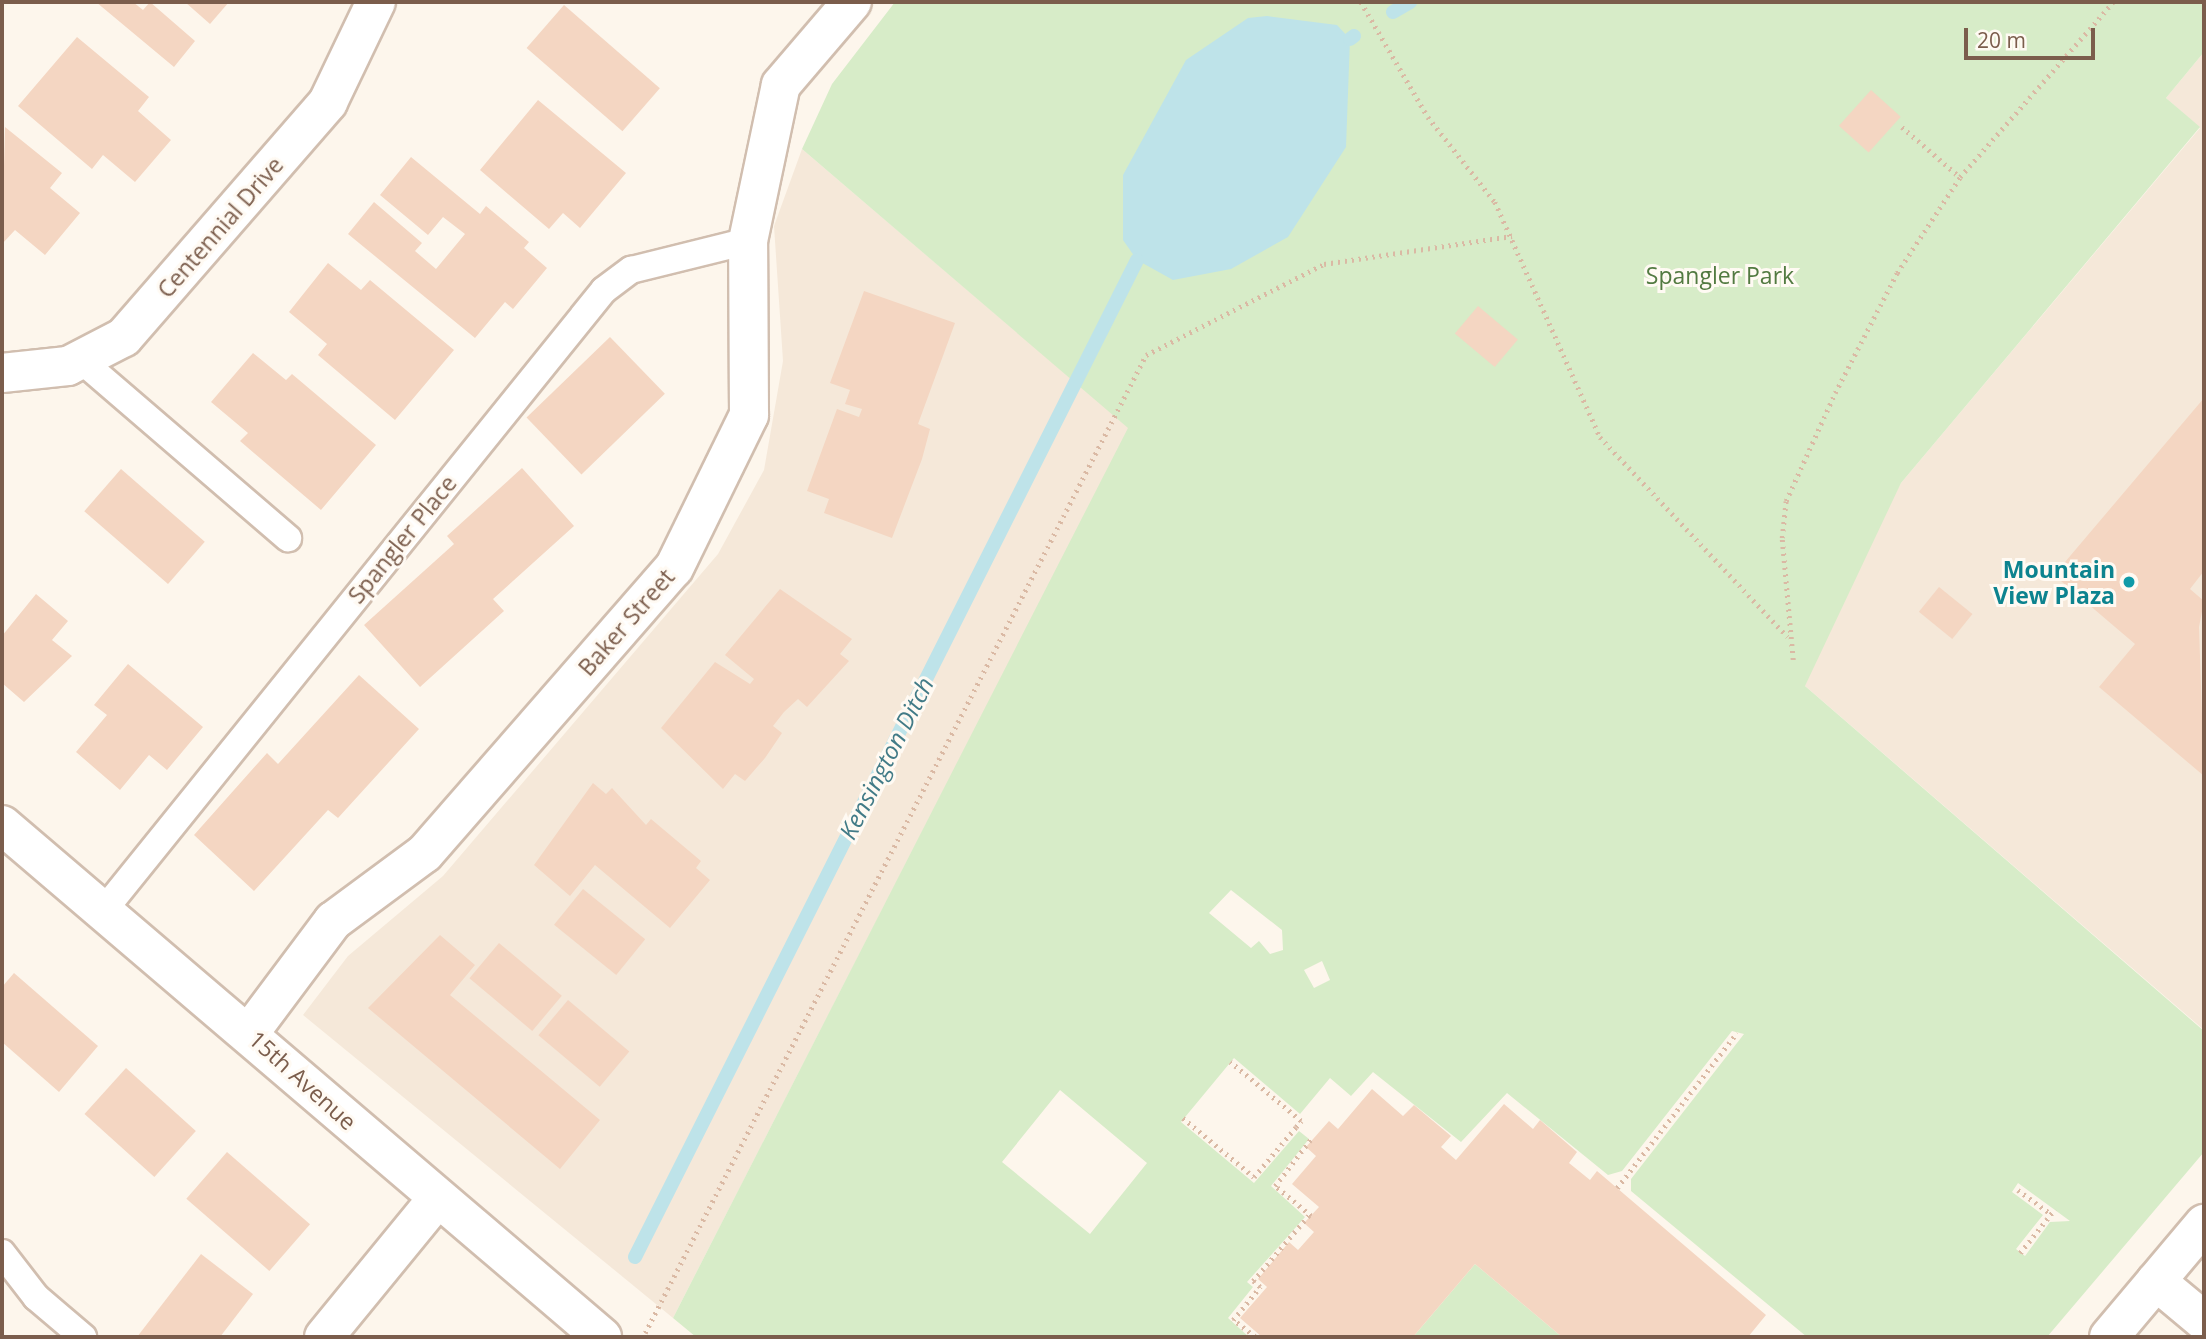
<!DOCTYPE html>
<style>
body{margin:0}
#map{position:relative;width:2206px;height:1339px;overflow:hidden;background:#fdf6ec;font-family:"Open Sans",sans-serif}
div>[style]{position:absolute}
.residential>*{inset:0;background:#f5e8d9}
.green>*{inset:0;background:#d7ecc8}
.water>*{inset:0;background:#bee3e9}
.stream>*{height:14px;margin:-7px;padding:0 7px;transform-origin:7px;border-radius:7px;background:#bee3e9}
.building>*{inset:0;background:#f4d6c2;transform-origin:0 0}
.path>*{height:4.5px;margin-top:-2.25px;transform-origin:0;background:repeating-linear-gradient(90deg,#dab9a4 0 2px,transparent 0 7px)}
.roads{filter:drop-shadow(2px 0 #d1beaf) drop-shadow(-2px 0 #d1beaf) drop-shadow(0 2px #d1beaf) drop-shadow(0 -2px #d1beaf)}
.lane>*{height:26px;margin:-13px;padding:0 13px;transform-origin:13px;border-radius:13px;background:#fff}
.street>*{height:38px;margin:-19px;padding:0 19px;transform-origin:19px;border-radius:19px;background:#fff}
.secondary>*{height:38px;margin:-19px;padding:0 19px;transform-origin:19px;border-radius:19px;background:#fff}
.dots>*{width:19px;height:19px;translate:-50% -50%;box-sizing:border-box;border:4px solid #fffaf3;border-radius:50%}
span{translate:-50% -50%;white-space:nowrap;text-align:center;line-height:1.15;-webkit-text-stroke:6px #fffaf3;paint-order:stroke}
.street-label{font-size:23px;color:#7b5d4c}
.park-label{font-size:23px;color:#527a41}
.culture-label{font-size:23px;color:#0d838f;font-weight:700}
.right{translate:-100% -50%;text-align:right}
.water-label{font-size:24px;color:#427b87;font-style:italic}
.frame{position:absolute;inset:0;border:4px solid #7b5d4c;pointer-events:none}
.scale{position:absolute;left:1964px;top:28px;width:131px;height:32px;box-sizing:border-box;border:4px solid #7b5d4c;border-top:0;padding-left:9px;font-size:21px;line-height:24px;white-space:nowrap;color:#7b5d4c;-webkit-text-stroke:5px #fffaf3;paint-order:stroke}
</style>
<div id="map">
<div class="residential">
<i style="clip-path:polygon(2204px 52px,2204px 1030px,1797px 679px,1901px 483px,2200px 128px,2166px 98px)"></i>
<i style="clip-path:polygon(802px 149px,1129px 428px,673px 1318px,303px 1015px,348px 956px,443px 876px,718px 554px,764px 470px,783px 361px,774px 226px)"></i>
</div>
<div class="green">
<i style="clip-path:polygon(evenodd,895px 2px,2204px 2px,2204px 52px,2166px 98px,2200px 127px,1901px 483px,1805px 686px,2204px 1031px,2204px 1152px,2047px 1337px,1807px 1337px,1631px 1191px,1631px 1179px,1744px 1034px,1732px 1031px,1622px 1171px,1608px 1175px,1507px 1093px,1461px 1142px,1373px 1072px,1351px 1096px,1330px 1078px,1300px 1114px,1234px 1058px,1181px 1122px,1254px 1183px,1299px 1131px,1309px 1139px,1271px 1186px,1305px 1217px,1247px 1282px,1253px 1287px,1228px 1318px,1249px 1337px,696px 1337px,673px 1318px,1128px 428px,802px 149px,832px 84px,895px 2px,1231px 890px,1282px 930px,1283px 950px,1270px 954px,1259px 941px,1251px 948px,1209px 913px,1231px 890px,895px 2px,1322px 961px,1330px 980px,1314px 988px,1304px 970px,1322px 961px,895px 2px,1060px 1090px,1147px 1163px,1090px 1234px,1002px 1162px,1060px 1090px,895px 2px,2018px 1183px,2070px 1221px,2050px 1222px,2025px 1256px,2016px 1249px,2043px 1215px,2012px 1192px,2018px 1183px)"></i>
<i style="clip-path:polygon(1475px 1264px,1562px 1337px,1413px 1337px)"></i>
</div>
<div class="water">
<i style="clip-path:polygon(1267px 16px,1337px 25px,1350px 39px,1346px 147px,1288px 237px,1231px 269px,1173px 280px,1137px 260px,1123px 240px,1123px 175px,1186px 60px,1248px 18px)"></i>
</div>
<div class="stream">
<i style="left:1393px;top:12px;width:20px;rotate:-30deg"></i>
<i style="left:1350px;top:39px;width:5px;rotate:-37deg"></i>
<i style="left:635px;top:1257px;width:1116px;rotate:-63.27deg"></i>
</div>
<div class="building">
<i style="clip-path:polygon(96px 2px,133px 2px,143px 10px,150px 2px,195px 41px,174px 67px)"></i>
<i style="clip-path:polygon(185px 2px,229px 2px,210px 24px)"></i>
<i style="left:564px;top:5px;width:127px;height:57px;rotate:41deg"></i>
<i style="clip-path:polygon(77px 37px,149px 97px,138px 111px,171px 140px,135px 182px,103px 155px,92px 169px,18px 106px)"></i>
<i style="left:1871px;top:90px;width:40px;height:48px;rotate:42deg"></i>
<i style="clip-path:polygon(538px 100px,626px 173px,580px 228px,563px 213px,549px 229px,480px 170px)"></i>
<i style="clip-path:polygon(5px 127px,62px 173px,50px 188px,80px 213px,45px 255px,15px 230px,2px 244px)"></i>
<i style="clip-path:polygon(411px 157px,480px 214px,486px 206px,529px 242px,524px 248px,547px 268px,513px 309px,505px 302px,475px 338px,348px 234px,374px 202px,422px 243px,415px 251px,436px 269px,465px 234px,443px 217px,428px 235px,380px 195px)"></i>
<i style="clip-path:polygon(328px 263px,361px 290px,370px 280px,454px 350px,395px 420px,318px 355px,327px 344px,289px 312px)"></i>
<i style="clip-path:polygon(864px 291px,955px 323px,918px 424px,930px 429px,922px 459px,892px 538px,824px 513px,829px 499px,807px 491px,837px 409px,859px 417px,862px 409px,845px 404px,850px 390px,830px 383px)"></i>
<i style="left:1478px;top:306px;width:52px;height:36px;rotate:40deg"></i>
<i style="left:610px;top:337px;width:79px;height:116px;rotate:46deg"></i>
<i style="clip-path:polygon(253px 353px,286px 380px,292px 374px,376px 445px,321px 510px,240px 441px,248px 433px,211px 402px)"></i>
<i style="clip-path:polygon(2204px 398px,2204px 571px,2190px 589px,2204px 601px,2199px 627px,2204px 776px,2099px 687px,2135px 644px,2054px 575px)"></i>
<i style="clip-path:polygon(522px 468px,574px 526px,493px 599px,504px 611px,420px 687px,364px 625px,454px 544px,447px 536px)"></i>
<i style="left:121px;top:469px;width:111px;height:56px;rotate:41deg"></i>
<i style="left:1939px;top:587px;width:43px;height:32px;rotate:39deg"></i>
<i style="clip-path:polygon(780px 589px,852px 639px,840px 654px,849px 661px,807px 707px,798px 699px,784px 712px,773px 726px,782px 733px,765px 758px,745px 781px,735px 774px,723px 789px,661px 728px,715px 662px,750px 684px,754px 679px,725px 655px)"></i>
<i style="clip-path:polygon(36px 594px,68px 621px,52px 640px,72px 656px,24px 702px,2px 683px,2px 636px)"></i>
<i style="clip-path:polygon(128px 664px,203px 727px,167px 770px,149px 755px,120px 790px,76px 752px,107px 715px,94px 705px)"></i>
<i style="clip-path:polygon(359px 675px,419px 729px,338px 818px,328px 810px,254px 891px,194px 835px,267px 753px,278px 764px)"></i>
<i style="clip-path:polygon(593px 783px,606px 794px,612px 788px,646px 825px,651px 819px,701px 861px,696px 868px,710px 880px,670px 928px,595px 865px,570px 896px,534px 865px)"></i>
<i style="left:583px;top:889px;width:80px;height:46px;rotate:39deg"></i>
<i style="clip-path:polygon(440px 935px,475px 965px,450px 995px,600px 1120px,560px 1169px,368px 1008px)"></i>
<i style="left:499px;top:943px;width:82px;height:46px;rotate:40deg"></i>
<i style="clip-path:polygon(14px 973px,98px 1046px,59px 1092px,2px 1042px,2px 987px)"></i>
<i style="left:568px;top:1000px;width:80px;height:46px;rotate:40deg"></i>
<i style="left:126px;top:1068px;width:94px;height:62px;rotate:42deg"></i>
<i style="clip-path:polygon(1372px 1089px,1403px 1116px,1414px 1105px,1451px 1136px,1441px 1147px,1456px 1160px,1504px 1104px,1533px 1129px,1540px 1120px,1577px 1152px,1569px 1163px,1590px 1180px,1597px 1171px,1766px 1315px,1748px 1337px,1562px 1337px,1475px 1264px,1413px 1337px,1262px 1337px,1240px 1318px,1267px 1287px,1258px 1279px,1289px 1242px,1298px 1250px,1314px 1232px,1304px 1223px,1319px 1207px,1292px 1184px,1316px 1156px,1306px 1147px,1329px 1121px,1338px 1129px)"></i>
<i style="left:227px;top:1152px;width:110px;height:62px;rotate:41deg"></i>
<i style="clip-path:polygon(201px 1254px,253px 1294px,220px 1337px,137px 1337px)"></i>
</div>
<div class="path">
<i style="left:1361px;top:2px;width:133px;rotate:59.8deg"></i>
<i style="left:1428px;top:117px;width:108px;rotate:51.8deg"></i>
<i style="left:1495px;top:202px;width:257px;rotate:65.9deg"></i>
<i style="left:1600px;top:437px;width:274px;rotate:46.8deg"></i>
<i style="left:1902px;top:127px;width:77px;rotate:40.8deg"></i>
<i style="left:1793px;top:660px;width:122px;rotate:-95.2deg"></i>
<i style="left:1782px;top:538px;width:37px;rotate:-84deg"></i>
<i style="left:1786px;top:501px;width:119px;rotate:-65.6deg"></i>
<i style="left:1835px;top:393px;width:135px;rotate:-62.7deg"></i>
<i style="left:1897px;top:273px;width:115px;rotate:-56.7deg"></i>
<i style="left:1960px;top:177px;width:232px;rotate:-48.8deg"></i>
<i style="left:1183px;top:1118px;width:92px;rotate:39.7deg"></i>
<i style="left:1254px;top:1177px;width:65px;rotate:-50deg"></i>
<i style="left:1296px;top:1127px;width:8px;rotate:-50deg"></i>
<i style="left:1301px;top:1121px;width:92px;rotate:-140.3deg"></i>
<i style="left:1617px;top:1188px;width:196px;rotate:-52.3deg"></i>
<i style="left:2018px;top:1190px;width:41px;rotate:36deg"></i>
<i style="left:1311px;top:1216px;width:47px;rotate:-140.2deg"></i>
<i style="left:1275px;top:1186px;width:59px;rotate:-52.5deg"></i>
<i style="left:2020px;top:1253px;width:56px;rotate:-51.5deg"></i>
<i style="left:645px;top:1333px;width:1099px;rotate:-62.88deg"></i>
<i style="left:1146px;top:355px;width:200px;rotate:-27.1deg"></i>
<i style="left:1324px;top:264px;width:190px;rotate:-8.5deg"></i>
<i style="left:1255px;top:1337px;width:28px;rotate:-142deg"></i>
<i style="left:1233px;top:1320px;width:43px;rotate:-50.7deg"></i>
<i style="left:1260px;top:1287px;width:9px;rotate:-139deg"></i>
<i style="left:1253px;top:1281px;width:87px;rotate:-49.7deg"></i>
</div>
<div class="roads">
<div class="lane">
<i style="left:82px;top:361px;width:272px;rotate:40.7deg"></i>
<i style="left:104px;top:910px;width:796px;rotate:-51.12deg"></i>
<i style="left:604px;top:290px;width:34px;rotate:-37deg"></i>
<i style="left:631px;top:270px;width:121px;rotate:-13.9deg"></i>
<i style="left:2px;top:1253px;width:56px;rotate:52.3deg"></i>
<i style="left:36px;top:1297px;width:62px;rotate:40.4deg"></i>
</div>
<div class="street">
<i style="left:2px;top:373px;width:66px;rotate:-6.1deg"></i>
<i style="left:68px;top:366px;width:63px;rotate:-27.4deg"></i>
<i style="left:124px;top:337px;width:311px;rotate:-49deg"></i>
<i style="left:328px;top:102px;width:111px;rotate:-64.4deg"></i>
<i style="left:2px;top:825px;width:789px;rotate:40.48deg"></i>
<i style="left:250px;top:1032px;width:139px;rotate:-53.2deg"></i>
<i style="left:333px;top:921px;width:114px;rotate:-36.5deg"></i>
<i style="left:425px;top:853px;width:378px;rotate:-48.9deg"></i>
<i style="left:674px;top:568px;width:170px;rotate:-63.9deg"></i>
<i style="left:749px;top:415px;width:174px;rotate:-90.3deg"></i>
<i style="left:748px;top:241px;width:159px;rotate:-78.1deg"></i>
<i style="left:781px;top:85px;width:109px;rotate:-49.5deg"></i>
<i style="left:2156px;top:1281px;width:62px;rotate:39.8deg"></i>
<i style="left:324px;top:1337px;width:178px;rotate:-50.7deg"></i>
</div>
<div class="secondary">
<i style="left:2109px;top:1337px;width:148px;rotate:-49.9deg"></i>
</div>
</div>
<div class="dots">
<i style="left:2129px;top:582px;background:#0f9aa8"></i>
</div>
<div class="street-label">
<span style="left:220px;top:227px;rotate:-49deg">Centennial Drive</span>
<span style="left:402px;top:539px;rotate:-51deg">Spangler Place</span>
<span style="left:626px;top:622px;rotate:-49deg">Baker Street</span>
<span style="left:303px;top:1080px;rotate:42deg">15th Avenue</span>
</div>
<div class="park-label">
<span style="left:1720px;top:275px">Spangler Park</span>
</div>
<div class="culture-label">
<span class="right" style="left:2115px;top:582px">Mountain<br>View Plaza</span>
</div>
<div class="water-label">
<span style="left:886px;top:758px;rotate:-63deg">Kensington Ditch</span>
</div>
<div class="frame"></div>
<div class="scale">20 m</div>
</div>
